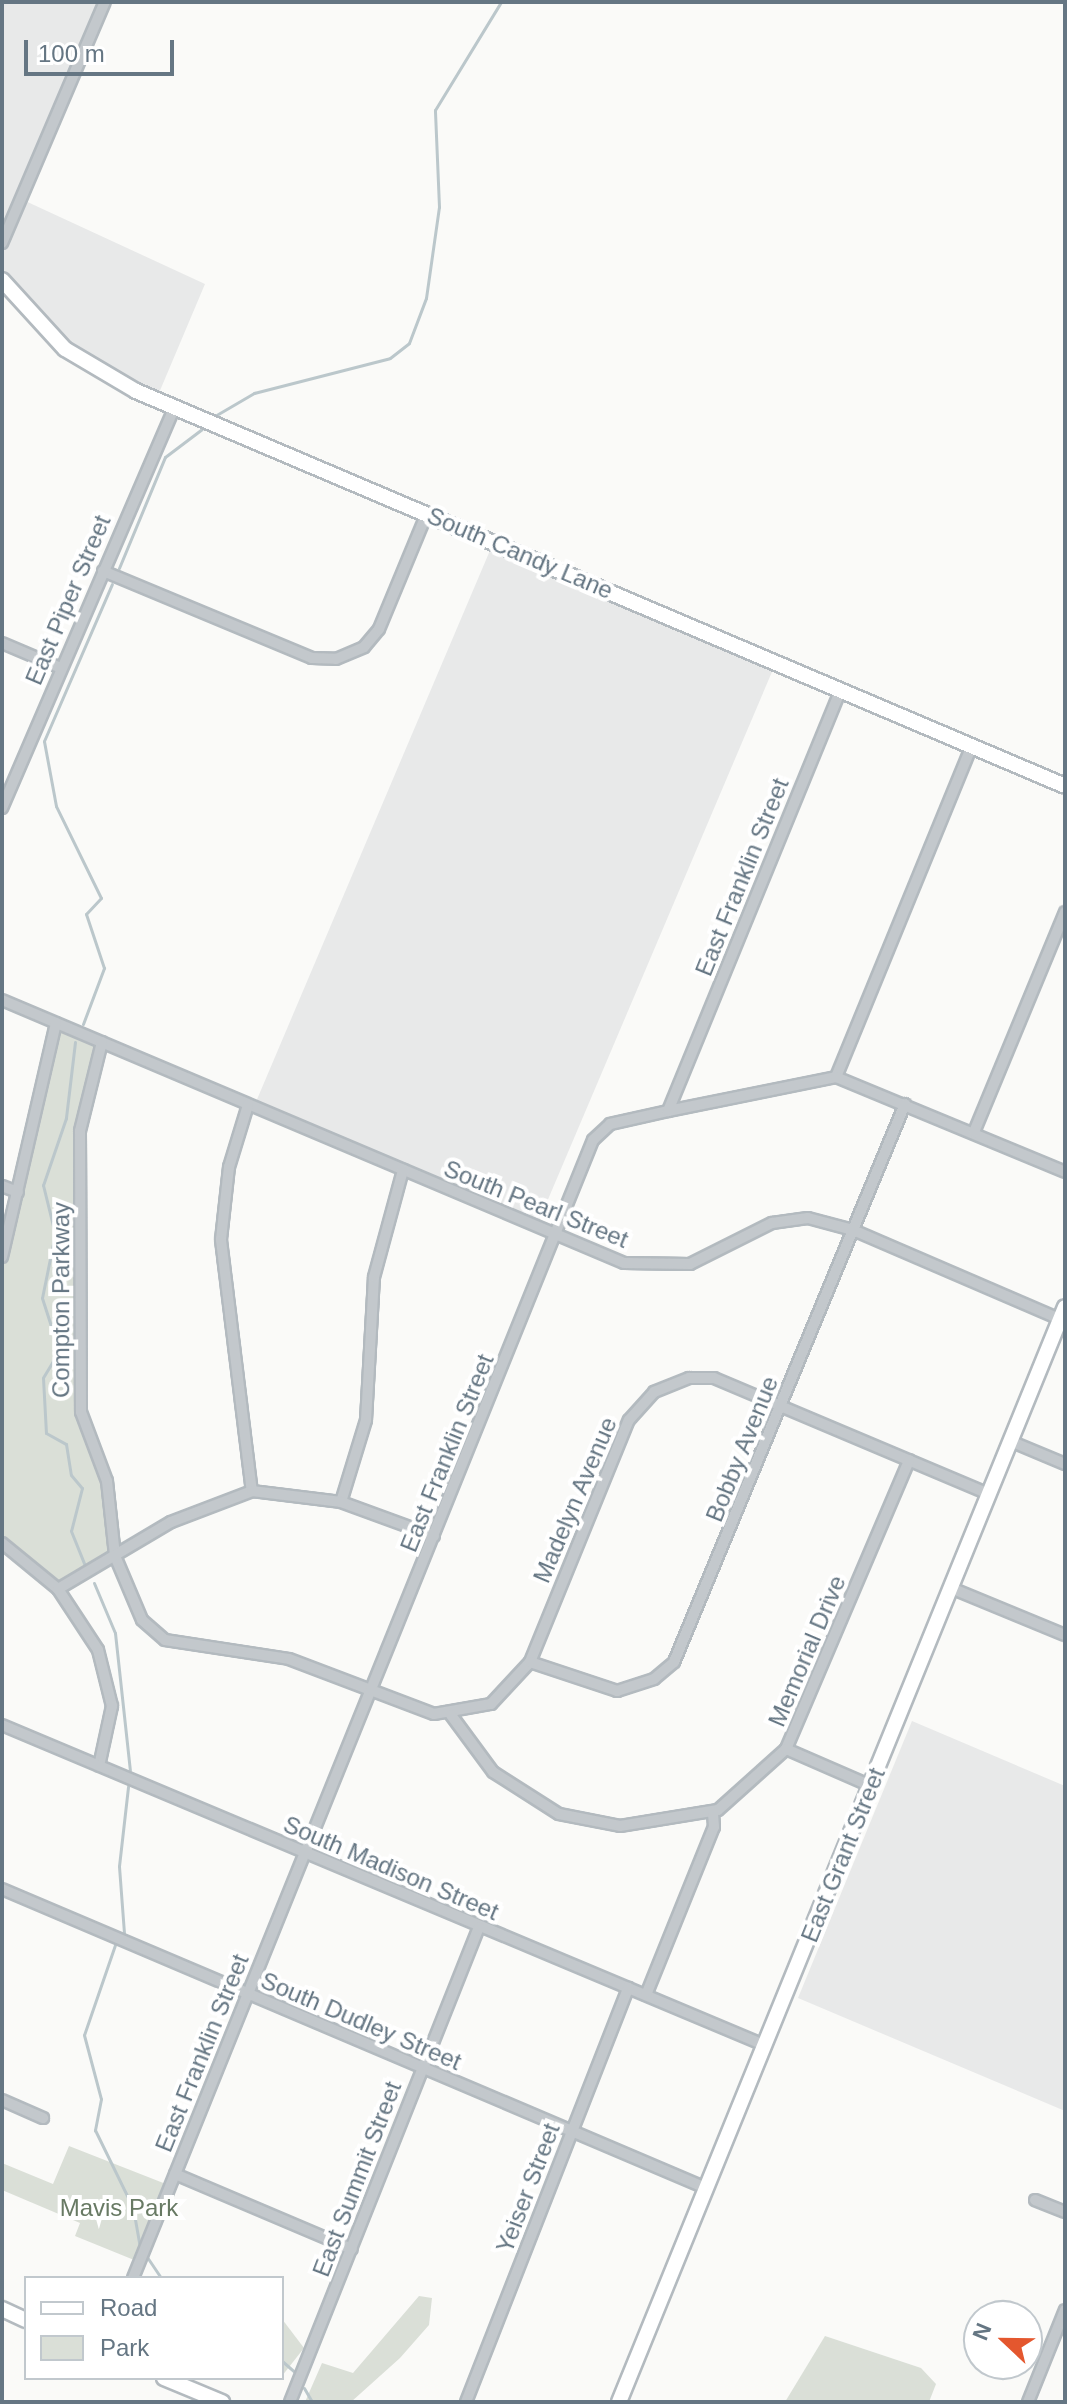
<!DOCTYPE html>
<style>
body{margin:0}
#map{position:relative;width:1067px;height:2404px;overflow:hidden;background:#fafaf8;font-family:Helvetica,sans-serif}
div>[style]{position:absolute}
.built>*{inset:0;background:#e8e9e9;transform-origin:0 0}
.green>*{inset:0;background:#dadfd7}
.stream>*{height:3px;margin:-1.5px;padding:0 1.5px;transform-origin:1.5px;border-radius:1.5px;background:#bbc7cb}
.roads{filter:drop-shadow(2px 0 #b3babf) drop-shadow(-2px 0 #b3babf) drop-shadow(0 2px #b3babf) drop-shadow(0 -2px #b3babf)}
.street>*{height:10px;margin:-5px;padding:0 5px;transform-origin:5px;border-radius:5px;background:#c3c8cc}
.secondary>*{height:14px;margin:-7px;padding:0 7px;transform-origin:7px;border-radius:7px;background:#fff}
span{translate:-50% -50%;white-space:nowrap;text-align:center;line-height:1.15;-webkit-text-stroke:8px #fff;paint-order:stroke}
.street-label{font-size:24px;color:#657683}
.park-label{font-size:24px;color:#687a64}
.frame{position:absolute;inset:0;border:4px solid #657683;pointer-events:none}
.legend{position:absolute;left:24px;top:2276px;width:260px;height:104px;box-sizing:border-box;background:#fff;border:2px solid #c1c8cd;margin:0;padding:10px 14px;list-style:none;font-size:24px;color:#657683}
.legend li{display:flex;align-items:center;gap:16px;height:40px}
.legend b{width:40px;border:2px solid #c1c8cd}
.north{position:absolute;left:963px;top:2300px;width:80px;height:80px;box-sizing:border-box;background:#fff;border:2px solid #c1c8cd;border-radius:50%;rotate:292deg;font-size:22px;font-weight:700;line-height:32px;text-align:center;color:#657683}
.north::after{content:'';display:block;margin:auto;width:28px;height:36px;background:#e4572e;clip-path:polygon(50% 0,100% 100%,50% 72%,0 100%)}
.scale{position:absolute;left:24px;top:40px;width:150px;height:36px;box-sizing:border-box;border:4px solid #657683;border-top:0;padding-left:10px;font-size:24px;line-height:28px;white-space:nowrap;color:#657683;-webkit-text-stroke:6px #fff;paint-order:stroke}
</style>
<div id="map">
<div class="built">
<i style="clip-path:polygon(2px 2px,103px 2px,21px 199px,205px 284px,156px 400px,81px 362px,2px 280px)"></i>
<i style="left:494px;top:541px;width:307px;height:615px;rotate:23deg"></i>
<i style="clip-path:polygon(912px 1721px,1065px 1786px,1065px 2111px,798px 1998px)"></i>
</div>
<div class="green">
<i style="clip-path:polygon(56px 1023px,102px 1042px,85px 1093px,79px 1389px,101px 1463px,115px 1556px,58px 1589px,2px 1543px,2px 1257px)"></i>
<i style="clip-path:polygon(69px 2146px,171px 2186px,139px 2262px,75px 2236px,80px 2223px,2px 2190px,2px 2163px,53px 2184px)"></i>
<i style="clip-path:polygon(419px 2296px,432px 2298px,429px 2325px,400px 2358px,351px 2402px,305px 2402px,322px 2363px,353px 2373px)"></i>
<i style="clip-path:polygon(282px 2319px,304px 2348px,282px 2376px)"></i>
<i style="clip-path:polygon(825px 2336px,921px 2368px,936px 2384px,929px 2402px,785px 2402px)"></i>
</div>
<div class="stream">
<i style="left:213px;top:417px;width:48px;rotate:-30.3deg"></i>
<i style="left:254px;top:393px;width:140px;rotate:-14.4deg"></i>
<i style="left:390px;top:358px;width:24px;rotate:-38deg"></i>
<i style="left:409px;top:343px;width:48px;rotate:-69.3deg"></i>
<i style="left:426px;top:298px;width:92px;rotate:-81.9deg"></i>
<i style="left:439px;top:207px;width:97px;rotate:-92.4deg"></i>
<i style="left:435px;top:110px;width:127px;rotate:-58.6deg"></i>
<i style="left:119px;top:568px;width:120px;rotate:-67.5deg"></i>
<i style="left:165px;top:457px;width:46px;rotate:-37.1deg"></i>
<i style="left:83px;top:1024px;width:60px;rotate:-69.4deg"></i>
<i style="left:104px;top:968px;width:57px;rotate:-108.4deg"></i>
<i style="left:86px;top:914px;width:22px;rotate:-47deg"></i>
<i style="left:101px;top:898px;width:102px;rotate:-116.1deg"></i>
<i style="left:56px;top:806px;width:66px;rotate:-100.5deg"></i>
<i style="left:44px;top:741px;width:171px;rotate:-66.6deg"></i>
<i style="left:75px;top:1042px;width:77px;rotate:96.8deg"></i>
<i style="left:66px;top:1118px;width:71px;rotate:108.9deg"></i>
<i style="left:43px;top:1185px;width:50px;rotate:76.2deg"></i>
<i style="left:55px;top:1234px;width:65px;rotate:101.5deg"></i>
<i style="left:42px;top:1298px;width:56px;rotate:72.2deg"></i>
<i style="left:59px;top:1351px;width:31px;rotate:121deg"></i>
<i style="left:43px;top:1378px;width:55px;rotate:86.9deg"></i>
<i style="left:46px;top:1433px;width:23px;rotate:29deg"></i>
<i style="left:66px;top:1444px;width:31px;rotate:81deg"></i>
<i style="left:71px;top:1475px;width:17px;rotate:50deg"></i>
<i style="left:82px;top:1488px;width:44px;rotate:104.3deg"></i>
<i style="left:71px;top:1531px;width:40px;rotate:68deg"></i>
<i style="left:94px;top:1583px;width:54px;rotate:67.2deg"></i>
<i style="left:115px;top:1633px;width:138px;rotate:83.8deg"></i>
<i style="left:124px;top:1933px;width:67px;rotate:-94.3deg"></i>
<i style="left:119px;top:1866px;width:80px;rotate:-83.5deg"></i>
<i style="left:116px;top:1942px;width:98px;rotate:109deg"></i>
<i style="left:84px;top:2035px;width:66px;rotate:75.1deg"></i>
<i style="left:101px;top:2099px;width:32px;rotate:101deg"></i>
<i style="left:95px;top:2130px;width:87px;rotate:64deg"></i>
<i style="left:133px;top:2208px;width:36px;rotate:80deg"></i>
<i style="left:147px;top:2257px;width:25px;rotate:56deg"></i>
<i style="left:282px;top:2361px;width:20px;rotate:41deg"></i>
<i style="left:304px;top:2388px;width:16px;rotate:60deg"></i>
</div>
<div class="roads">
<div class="street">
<i style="left:2px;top:243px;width:262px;rotate:-66.9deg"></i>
<i style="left:103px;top:571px;width:226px;rotate:22.6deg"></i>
<i style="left:312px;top:658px;width:24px;rotate:2deg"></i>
<i style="left:336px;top:659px;width:30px;rotate:-23deg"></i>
<i style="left:364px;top:647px;width:23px;rotate:-50deg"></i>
<i style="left:379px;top:629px;width:126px;rotate:-67.5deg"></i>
<i style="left:2px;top:643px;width:64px;rotate:23deg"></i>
<i style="left:2px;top:808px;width:435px;rotate:-66.7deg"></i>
<i style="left:2px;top:1000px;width:675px;rotate:22.92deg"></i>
<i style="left:624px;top:1263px;width:66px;rotate:0.9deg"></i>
<i style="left:690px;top:1264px;width:92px;rotate:-26.6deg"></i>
<i style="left:772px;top:1223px;width:36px;rotate:-8deg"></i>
<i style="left:808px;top:1218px;width:47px;rotate:14.9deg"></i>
<i style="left:853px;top:1230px;width:225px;rotate:23.3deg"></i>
<i style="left:102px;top:1042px;width:92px;rotate:103.9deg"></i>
<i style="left:80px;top:1131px;width:281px;rotate:89.8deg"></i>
<i style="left:81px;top:1412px;width:74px;rotate:69.4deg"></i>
<i style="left:107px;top:1481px;width:75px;rotate:83.9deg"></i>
<i style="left:115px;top:1556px;width:69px;rotate:67.1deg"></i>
<i style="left:142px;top:1620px;width:30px;rotate:41deg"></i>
<i style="left:165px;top:1640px;width:125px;rotate:8.7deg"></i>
<i style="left:289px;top:1659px;width:155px;rotate:20.8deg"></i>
<i style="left:434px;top:1714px;width:58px;rotate:-10deg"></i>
<i style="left:491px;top:1704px;width:57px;rotate:-47.1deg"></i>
<i style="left:530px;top:1662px;width:261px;rotate:-67.8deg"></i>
<i style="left:629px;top:1420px;width:38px;rotate:-48deg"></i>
<i style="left:654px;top:1392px;width:38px;rotate:-22deg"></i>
<i style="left:689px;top:1378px;width:25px"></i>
<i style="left:714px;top:1378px;width:298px;rotate:22.9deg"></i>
<i style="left:836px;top:1077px;width:358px;rotate:-67.7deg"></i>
<i style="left:248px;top:1105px;width:65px;rotate:107deg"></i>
<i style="left:229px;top:1167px;width:73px;rotate:96.3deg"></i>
<i style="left:221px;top:1240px;width:253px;rotate:83deg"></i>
<i style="left:668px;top:1111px;width:171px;rotate:-11.4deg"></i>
<i style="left:836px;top:1077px;width:248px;rotate:22.5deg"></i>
<i style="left:974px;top:1132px;width:238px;rotate:-67.5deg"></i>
<i style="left:2px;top:1186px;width:17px;rotate:21deg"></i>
<i style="left:2px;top:1257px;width:240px;rotate:-77deg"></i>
<i style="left:1010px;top:1441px;width:60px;rotate:22.7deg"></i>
<i style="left:341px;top:1502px;width:86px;rotate:-73deg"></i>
<i style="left:366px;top:1420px;width:143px;rotate:-86.8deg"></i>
<i style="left:374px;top:1277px;width:111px;rotate:-74.8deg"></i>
<i style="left:2px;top:1543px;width:72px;rotate:39.4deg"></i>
<i style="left:58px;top:1589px;width:73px;rotate:56.7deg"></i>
<i style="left:98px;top:1650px;width:58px;rotate:76deg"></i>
<i style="left:112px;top:1706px;width:61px;rotate:102.2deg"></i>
<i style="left:951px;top:1588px;width:123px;rotate:22.4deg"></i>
<i style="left:58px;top:1589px;width:131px;rotate:-30.7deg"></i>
<i style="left:171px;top:1522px;width:87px;rotate:-20.9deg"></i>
<i style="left:252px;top:1491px;width:90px;rotate:7deg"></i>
<i style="left:341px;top:1502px;width:99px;rotate:20.1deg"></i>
<i style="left:530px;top:1662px;width:92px;rotate:18.4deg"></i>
<i style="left:617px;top:1691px;width:39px;rotate:-18deg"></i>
<i style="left:654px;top:1679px;width:26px;rotate:-40deg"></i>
<i style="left:674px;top:1662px;width:604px;rotate:-67.51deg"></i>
<i style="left:451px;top:1715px;width:71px;rotate:53.6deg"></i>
<i style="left:493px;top:1772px;width:78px;rotate:32.5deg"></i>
<i style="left:559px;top:1814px;width:62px;rotate:11.1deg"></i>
<i style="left:620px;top:1826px;width:99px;rotate:-9.3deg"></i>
<i style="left:718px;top:1810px;width:91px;rotate:-41.9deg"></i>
<i style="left:786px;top:1749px;width:314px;rotate:-66.9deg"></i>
<i style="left:2px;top:1725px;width:826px;rotate:22.78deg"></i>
<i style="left:786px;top:1749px;width:93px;rotate:23.5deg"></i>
<i style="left:2px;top:1889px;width:765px;rotate:23.01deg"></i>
<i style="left:646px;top:1995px;width:181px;rotate:-68deg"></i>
<i style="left:714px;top:1827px;width:15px;rotate:-94deg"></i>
<i style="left:2px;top:2100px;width:45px;rotate:23.7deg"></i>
<i style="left:175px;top:2174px;width:192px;rotate:23deg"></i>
<i style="left:1035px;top:2200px;width:32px;rotate:22deg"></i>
<i style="left:133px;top:2278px;width:1227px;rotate:-67.99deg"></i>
<i style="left:593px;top:1140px;width:23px;rotate:-43deg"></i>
<i style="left:610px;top:1124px;width:59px;rotate:-12.6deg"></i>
<i style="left:668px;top:1111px;width:455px;rotate:-67.7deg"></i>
<i style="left:290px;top:2402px;width:511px;rotate:-68.3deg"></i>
<i style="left:466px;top:2402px;width:445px;rotate:-68.6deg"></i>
<i style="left:1028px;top:2402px;width:99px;rotate:-68.1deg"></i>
</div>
<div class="secondary">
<i style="left:2px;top:280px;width:93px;rotate:47.6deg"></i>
<i style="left:65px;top:349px;width:82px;rotate:30.6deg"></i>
<i style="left:136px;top:391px;width:1009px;rotate:23.03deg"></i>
<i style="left:2px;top:2309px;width:26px;rotate:25deg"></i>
<i style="left:164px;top:2378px;width:63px;rotate:22.5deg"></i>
<i style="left:619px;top:2402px;width:1182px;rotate:-67.84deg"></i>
</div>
</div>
<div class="street-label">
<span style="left:520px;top:553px;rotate:23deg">South Candy Lane</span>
<span style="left:68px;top:600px;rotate:-67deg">East Piper Street</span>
<span style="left:742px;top:877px;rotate:-68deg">East Franklin Street</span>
<span style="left:536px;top:1204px;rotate:22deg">South Pearl Street</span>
<span style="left:61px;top:1300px;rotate:-90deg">Compton Parkway</span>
<span style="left:742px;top:1449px;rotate:-68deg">Bobby Avenue</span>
<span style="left:447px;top:1453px;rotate:-68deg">East Franklin Street</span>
<span style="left:575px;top:1500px;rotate:-67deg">Madelyn Avenue</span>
<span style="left:807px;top:1651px;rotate:-67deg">Memorial Drive</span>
<span style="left:843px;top:1855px;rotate:-68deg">East Grant Street</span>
<span style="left:391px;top:1868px;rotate:23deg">South Madison Street</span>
<span style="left:361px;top:2021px;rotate:23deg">South Dudley Street</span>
<span style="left:202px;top:2053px;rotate:-68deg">East Franklin Street</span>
<span style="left:357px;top:2179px;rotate:-69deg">East Summit Street</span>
<span style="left:528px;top:2188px;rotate:-69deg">Yeiser Street</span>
</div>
<div class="park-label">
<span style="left:119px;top:2208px">Mavis Park</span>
</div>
<div class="frame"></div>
<ul class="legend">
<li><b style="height:10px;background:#fff"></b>Road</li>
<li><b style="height:22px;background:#dadfd7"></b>Park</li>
</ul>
<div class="north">N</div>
<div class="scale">100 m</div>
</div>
